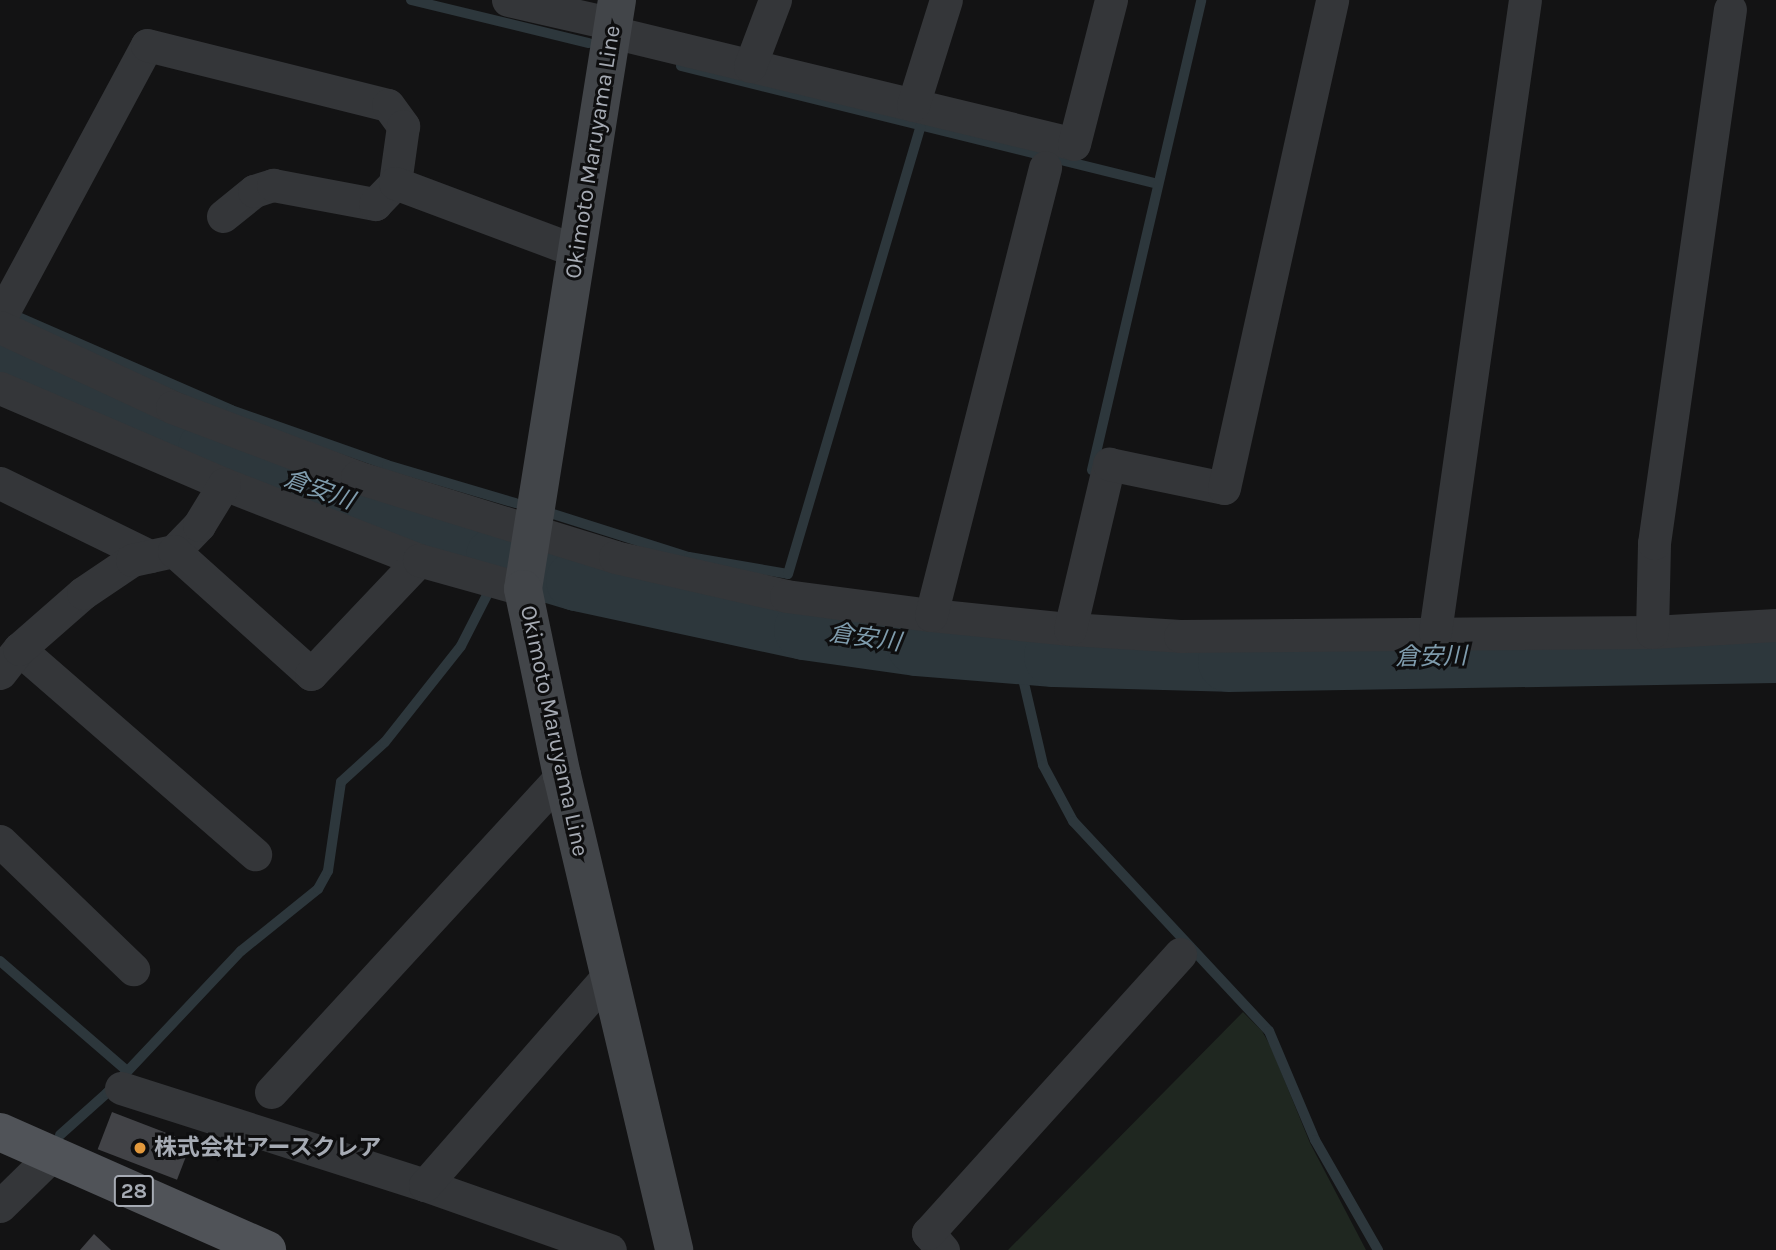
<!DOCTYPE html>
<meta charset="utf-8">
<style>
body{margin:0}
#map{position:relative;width:1776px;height:1250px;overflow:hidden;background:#131314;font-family:Karla,"Noto Sans JP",sans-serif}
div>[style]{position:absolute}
.green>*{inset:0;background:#1f2720}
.stream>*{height:10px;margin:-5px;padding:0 5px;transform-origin:5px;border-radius:5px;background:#2d373c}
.river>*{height:61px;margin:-30.5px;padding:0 30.5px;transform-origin:30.5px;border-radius:30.5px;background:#2d373c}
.building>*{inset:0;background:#424347;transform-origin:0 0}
.minor>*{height:33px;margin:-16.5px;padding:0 16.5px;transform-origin:16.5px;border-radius:16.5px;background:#343639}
.secondary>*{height:38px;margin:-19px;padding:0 19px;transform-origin:19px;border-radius:19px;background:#424549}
.primary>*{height:38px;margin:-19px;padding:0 19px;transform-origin:19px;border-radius:19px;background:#505358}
.dots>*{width:19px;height:19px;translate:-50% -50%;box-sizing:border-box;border:4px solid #0e0e0f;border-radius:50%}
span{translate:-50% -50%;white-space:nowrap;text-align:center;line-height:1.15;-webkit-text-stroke:6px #0e0e0f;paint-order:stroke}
.shield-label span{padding:2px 5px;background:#0e0e0f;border:2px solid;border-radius:5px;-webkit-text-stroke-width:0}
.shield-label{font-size:21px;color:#a6abb4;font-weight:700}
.street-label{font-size:23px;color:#a6abb4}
.poi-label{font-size:23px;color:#a6abb4;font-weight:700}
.left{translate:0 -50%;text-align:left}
.water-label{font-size:24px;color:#7f9cad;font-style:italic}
</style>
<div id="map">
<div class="green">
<i style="clip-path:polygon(1243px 1012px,1262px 1031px,1271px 1047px,1310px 1143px,1366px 1250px,1008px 1250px)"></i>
</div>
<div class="stream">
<i style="left:411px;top:0;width:183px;rotate:13.6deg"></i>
<i style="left:681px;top:66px;width:490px;rotate:13.9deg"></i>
<i style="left:7px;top:312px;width:244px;rotate:23.6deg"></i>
<i style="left:231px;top:410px;width:165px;rotate:19.4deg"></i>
<i style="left:387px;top:465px;width:134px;rotate:16.5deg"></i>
<i style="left:1092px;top:470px;width:482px;rotate:-76.9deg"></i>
<i style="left:550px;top:513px;width:146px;rotate:17.6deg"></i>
<i style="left:689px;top:557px;width:100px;rotate:9.7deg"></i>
<i style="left:788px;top:574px;width:468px;rotate:-73.5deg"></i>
<i style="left:494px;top:565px;width:9px;rotate:-77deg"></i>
<i style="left:1053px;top:641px;width:15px;rotate:86deg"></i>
<i style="left:1017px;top:653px;width:115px;rotate:76.9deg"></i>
<i style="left:1043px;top:765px;width:64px;rotate:61.8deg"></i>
<i style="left:1073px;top:821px;width:287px;rotate:47deg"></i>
<i style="left:1269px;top:1031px;width:118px;rotate:67.1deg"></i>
<i style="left:1315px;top:1140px;width:127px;rotate:60.2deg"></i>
<i style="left:0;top:961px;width:167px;rotate:40.9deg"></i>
<i style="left:60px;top:1135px;width:63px;rotate:-41.8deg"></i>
<i style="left:107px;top:1093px;width:195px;rotate:-46.7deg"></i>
<i style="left:241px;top:951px;width:99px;rotate:-38.8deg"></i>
<i style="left:318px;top:889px;width:21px;rotate:-61deg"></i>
<i style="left:328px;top:871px;width:90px;rotate:-81.7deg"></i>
<i style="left:341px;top:782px;width:59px;rotate:-42.3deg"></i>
<i style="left:385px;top:742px;width:122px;rotate:-51.6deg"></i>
<i style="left:461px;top:646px;width:62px;rotate:-63deg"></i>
</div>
<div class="river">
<i style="left:0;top:360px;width:226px;rotate:23.2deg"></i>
<i style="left:208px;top:449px;width:307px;rotate:20.4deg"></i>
<i style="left:496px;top:556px;width:84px;rotate:16.7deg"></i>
<i style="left:576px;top:580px;width:233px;rotate:12.1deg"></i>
<i style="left:804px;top:629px;width:114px;rotate:8.1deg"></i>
<i style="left:917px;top:645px;width:137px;rotate:4.6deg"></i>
<i style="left:1054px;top:656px;width:174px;rotate:1.6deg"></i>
<i style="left:1228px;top:661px;width:548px;rotate:-0.94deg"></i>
</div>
<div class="building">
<i style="left:112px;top:1112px;width:85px;height:40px;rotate:21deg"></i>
<i style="clip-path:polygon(94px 1234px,111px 1250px,80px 1250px)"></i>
</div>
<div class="minor">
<i style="left:508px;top:0;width:109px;rotate:12.8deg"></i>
<i style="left:612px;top:32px;width:475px;rotate:13.6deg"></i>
<i style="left:1074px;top:144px;width:149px;rotate:-75.6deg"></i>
<i style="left:750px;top:66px;width:71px;rotate:-69.3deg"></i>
<i style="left:913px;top:105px;width:110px;rotate:-72.6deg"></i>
<i style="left:223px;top:216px;width:40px;rotate:-39deg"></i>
<i style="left:254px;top:191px;width:20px;rotate:-18deg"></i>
<i style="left:273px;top:185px;width:104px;rotate:10.6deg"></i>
<i style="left:375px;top:204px;width:29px;rotate:-46deg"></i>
<i style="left:0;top:318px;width:310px;rotate:-61.7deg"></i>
<i style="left:147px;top:45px;width:248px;rotate:14deg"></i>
<i style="left:388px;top:105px;width:26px;rotate:54deg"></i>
<i style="left:403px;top:126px;width:58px;rotate:98deg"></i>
<i style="left:395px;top:183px;width:194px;rotate:20.5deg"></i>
<i style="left:0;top:327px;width:190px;rotate:24.9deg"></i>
<i style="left:172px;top:407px;width:198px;rotate:20.7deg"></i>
<i style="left:357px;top:477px;width:270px;rotate:17.2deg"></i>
<i style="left:615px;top:557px;width:175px;rotate:12.8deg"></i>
<i style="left:786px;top:596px;width:146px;rotate:7.5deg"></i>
<i style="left:931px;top:615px;width:140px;rotate:5.8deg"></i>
<i style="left:1070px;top:629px;width:110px;rotate:3.6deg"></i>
<i style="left:1180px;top:636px;width:472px;rotate:-0.5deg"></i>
<i style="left:1652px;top:632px;width:124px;rotate:-3.2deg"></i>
<i style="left:0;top:388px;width:244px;rotate:23.2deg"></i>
<i style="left:224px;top:484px;width:209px;rotate:21.3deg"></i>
<i style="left:0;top:483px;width:167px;rotate:26deg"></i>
<i style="left:174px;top:551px;width:36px;rotate:-46deg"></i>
<i style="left:199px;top:525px;width:48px;rotate:-58.6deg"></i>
<i style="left:931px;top:615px;width:462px;rotate:-75.7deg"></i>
<i style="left:1070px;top:629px;width:170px;rotate:-76.7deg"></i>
<i style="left:1109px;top:464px;width:117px;rotate:11.8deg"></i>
<i style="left:1224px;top:488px;width:500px;rotate:-77.5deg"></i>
<i style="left:1435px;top:632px;width:638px;rotate:-81.9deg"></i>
<i style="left:1652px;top:632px;width:89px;rotate:-88.7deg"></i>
<i style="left:1654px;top:543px;width:539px;rotate:-81.9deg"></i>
<i style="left:19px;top:649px;width:313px;rotate:41deg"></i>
<i style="left:0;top:673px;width:31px;rotate:-52deg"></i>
<i style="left:19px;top:649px;width:85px;rotate:-41.2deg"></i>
<i style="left:83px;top:593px;width:59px;rotate:-34deg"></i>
<i style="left:132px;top:560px;width:43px;rotate:-12.1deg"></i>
<i style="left:174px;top:551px;width:184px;rotate:41.9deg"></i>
<i style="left:311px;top:674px;width:157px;rotate:-46.5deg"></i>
<i style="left:419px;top:560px;width:108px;rotate:15.6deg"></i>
<i style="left:0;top:841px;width:185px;rotate:43.9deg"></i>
<i style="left:121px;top:1088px;width:319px;rotate:17.7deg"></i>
<i style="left:425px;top:1185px;width:196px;rotate:19.4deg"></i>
<i style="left:271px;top:1092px;width:430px;rotate:-47.4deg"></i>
<i style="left:425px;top:1185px;width:279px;rotate:-48.8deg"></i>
<i style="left:0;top:1206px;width:73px;rotate:-44.4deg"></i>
<i style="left:943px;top:1250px;width:23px;rotate:-131deg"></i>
<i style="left:928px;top:1233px;width:376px;rotate:-47.9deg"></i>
</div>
<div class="secondary">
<i style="left:617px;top:0;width:596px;rotate:99.07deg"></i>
<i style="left:523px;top:589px;width:190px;rotate:78.2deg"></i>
<i style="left:562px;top:775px;width:488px;rotate:76.7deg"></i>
</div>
<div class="primary">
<i style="left:0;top:1132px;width:292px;rotate:23.8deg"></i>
</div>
<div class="dots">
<i style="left:140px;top:1148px;background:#e3993c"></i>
</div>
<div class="shield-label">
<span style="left:134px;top:1191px">28</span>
</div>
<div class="street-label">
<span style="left:593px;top:152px;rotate:-81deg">Okimoto Maruyama Line</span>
<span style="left:554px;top:731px;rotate:78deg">Okimoto Maruyama Line</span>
</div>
<div class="poi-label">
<span class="left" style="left:154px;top:1148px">株式会社アースクレア</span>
</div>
<div class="water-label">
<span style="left:319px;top:490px;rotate:20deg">倉安川</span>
<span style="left:865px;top:638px;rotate:8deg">倉安川</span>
<span style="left:1431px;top:657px;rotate:-1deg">倉安川</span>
</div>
</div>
